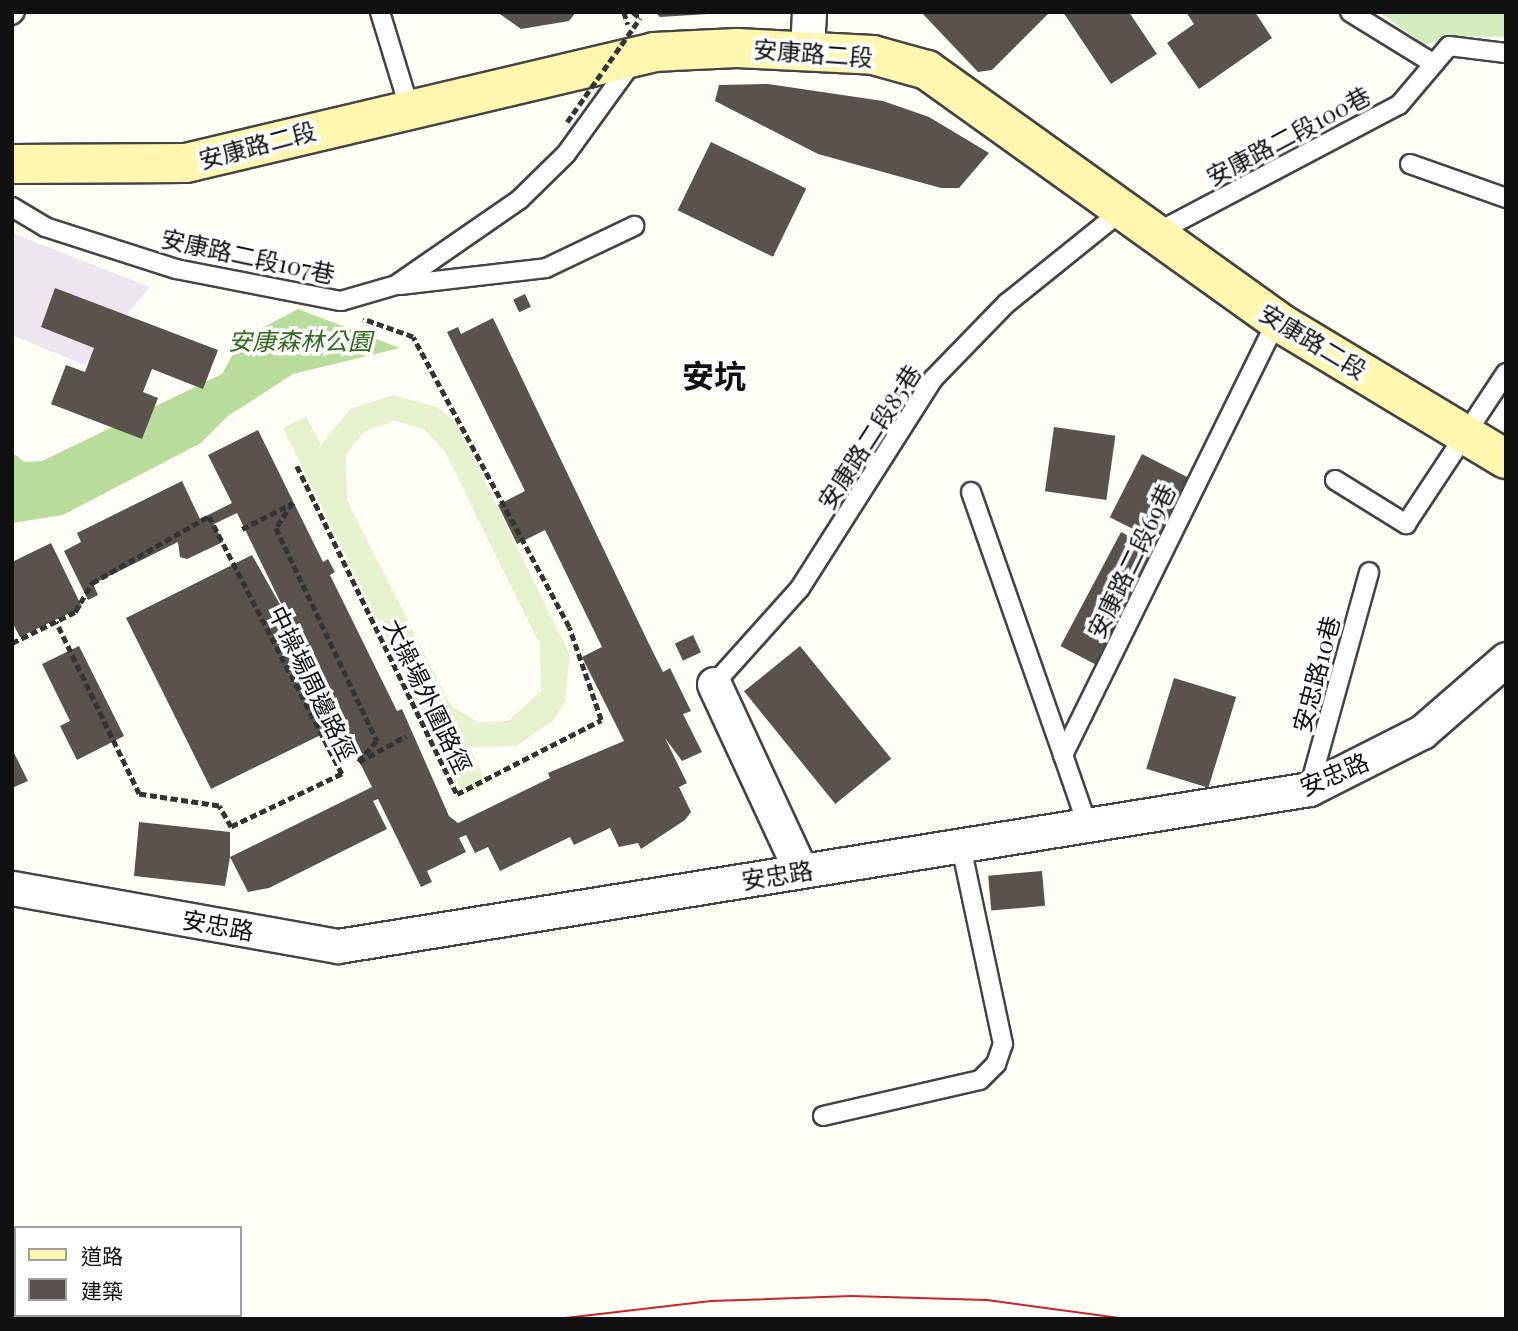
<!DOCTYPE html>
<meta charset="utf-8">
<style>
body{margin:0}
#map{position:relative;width:1518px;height:1331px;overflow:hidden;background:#fffdf5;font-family:"Playfair Display","Noto Sans TC",serif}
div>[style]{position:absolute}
.industrial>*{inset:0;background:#eee6ef}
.green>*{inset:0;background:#d5ebbd}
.forest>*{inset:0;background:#b9dc9c}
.pitch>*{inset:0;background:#e6f2cf}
.building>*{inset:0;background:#5a524d;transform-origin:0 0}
.path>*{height:4.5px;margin-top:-2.25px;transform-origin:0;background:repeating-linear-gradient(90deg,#333 0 7px,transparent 0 10.5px)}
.roads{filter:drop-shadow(2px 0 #444) drop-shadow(-2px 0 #444) drop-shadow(0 2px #444) drop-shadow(0 -2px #444)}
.lane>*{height:18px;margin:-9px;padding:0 9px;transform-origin:9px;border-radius:9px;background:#fff}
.street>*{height:33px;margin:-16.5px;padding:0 16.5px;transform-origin:16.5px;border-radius:16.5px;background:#fff}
.secondary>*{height:38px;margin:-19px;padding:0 19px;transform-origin:19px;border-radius:19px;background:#fff6b0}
.tram>*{height:2px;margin:-1px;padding:0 1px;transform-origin:1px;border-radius:1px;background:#c4262e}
.path-bridge>*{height:4.5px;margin-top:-2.25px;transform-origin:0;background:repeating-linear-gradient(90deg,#333 0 7px,transparent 0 10.5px)}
span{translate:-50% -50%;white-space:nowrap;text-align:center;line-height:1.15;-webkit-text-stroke:7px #fff;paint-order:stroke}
.street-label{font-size:24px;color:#111}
.park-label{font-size:24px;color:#2f6b1f;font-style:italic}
.district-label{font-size:32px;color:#111;font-weight:700}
.frame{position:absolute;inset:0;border:14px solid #111;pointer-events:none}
.legend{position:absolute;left:14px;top:1226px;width:228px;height:91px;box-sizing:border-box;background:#fff;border:2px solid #a0a0a0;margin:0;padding:9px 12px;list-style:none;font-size:21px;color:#111}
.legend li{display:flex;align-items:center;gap:14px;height:35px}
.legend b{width:35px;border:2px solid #a0a0a0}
</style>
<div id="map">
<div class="industrial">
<i style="clip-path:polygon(12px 233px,150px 287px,84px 365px,12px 335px)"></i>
</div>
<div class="green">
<i style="clip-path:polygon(1379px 12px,1506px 12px,1506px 37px,1451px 36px,1425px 45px)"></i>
</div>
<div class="forest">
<i style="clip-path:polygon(298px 309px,400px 348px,293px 374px,228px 416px,201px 443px,63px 515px,12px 523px,12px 452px,24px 462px,42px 461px,222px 374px,241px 339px)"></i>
</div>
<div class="pitch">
<i style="clip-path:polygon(evenodd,393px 395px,437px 407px,455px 421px,570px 655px,565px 701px,554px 720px,516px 746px,469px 747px,487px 784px,464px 795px,283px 428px,306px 416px,321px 445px,350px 409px,393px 395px,394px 421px,424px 429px,445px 452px,540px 645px,541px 691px,508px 721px,478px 722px,451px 706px,347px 500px,346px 454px,365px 431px,394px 421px)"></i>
</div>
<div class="building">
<i style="clip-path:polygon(497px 12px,576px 12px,569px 21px,521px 29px)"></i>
<i style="clip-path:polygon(655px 12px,708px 12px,708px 14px,660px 17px)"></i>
<i style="clip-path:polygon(921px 12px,1050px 12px,992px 70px,978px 72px)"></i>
<i style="clip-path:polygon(1063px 12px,1129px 12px,1157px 54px,1111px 84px)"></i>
<i style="clip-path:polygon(1186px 12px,1255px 12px,1272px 38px,1199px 89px,1167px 43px,1194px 24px)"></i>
<i style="clip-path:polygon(768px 84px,883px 101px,929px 117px,989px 153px,959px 188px,941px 188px,818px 154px,715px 101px,719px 85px)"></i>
<i style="left:711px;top:142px;width:106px;height:76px;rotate:26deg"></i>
<i style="clip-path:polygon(55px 288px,218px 350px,203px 389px,152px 369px,143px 392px,158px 398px,142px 439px,51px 404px,66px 365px,85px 372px,94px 348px,41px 327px)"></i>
<i style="left:525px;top:294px;width:14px;height:13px;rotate:65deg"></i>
<i style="clip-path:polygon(evenodd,493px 318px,649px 644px,663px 672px,670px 668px,691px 711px,683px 714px,702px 752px,682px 761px,665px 738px,687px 783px,679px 787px,691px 812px,685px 820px,641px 849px,638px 843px,619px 847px,610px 828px,574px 845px,570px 837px,500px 871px,488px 847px,475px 853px,466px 835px,459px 838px,466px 852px,427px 871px,432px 882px,421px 887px,378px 799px,373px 801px,387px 829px,269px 888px,248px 892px,230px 857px,225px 886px,134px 876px,139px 822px,230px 832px,230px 857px,372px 787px,334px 711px,337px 727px,211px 789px,126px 618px,252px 555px,291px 624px,237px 513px,214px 524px,223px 542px,187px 559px,180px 557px,178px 542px,93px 584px,98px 595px,88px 600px,64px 551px,81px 542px,77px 533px,182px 481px,200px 519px,232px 503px,208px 455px,258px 430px,323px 562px,328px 559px,335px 572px,330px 575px,397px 711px,402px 709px,449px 816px,458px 823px,550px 778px,548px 773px,624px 741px,582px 657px,602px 647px,545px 530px,517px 544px,498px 505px,525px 491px,447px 332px,458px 327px,461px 334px,493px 318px,297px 635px,329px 701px,324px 703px,293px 638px,297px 635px)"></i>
<i style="left:1054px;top:427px;width:62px;height:65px;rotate:8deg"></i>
<i style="left:1142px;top:454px;width:59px;height:71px;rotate:27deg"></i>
<i style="left:1121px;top:532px;width:43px;height:129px;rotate:28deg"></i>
<i style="clip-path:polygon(51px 543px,82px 607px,20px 637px,12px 622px,12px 562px)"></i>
<i style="left:693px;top:635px;width:19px;height:20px;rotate:65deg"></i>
<i style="clip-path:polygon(79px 646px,124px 736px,77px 760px,60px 726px,70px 721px,42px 664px)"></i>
<i style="left:800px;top:646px;width:145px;height:72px;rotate:51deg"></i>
<i style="left:1174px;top:678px;width:65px;height:95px;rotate:17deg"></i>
<i style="clip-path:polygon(12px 749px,28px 781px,12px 788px)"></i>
<i style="left:1042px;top:871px;width:35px;height:54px;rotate:85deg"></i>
</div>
<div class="path">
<i style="left:624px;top:12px;width:13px;rotate:72deg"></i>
<i style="left:633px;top:12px;width:9px;rotate:41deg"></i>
<i style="left:297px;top:466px;width:365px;rotate:64deg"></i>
<i style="left:457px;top:794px;width:162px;rotate:-27.2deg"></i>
<i style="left:601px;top:720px;width:98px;rotate:-109deg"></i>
<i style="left:569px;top:627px;width:329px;rotate:-118.3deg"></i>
<i style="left:413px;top:337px;width:53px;rotate:-160.2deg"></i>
<i style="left:242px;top:529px;width:57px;rotate:-27deg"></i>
<i style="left:293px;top:503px;width:30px;rotate:124deg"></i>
<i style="left:276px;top:528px;width:236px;rotate:64.6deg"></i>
<i style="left:377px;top:741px;width:28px;rotate:131deg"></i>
<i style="left:359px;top:762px;width:54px;rotate:-29deg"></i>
<i style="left:12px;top:643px;width:70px;rotate:-26.2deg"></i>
<i style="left:75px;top:612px;width:34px;rotate:-60deg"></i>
<i style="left:92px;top:583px;width:135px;rotate:-29.8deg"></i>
<i style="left:209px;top:516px;width:290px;rotate:62.7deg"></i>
<i style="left:342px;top:774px;width:123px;rotate:154.5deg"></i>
<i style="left:231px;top:827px;width:24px;rotate:-120deg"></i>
<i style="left:219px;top:806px;width:81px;rotate:-171.5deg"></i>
<i style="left:139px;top:794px;width:191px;rotate:-115.8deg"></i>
</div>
<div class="roads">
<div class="lane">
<i style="left:380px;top:12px;width:99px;rotate:73deg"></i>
<i style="left:1350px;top:12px;width:95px;rotate:31.7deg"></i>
<i style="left:12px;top:15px;width:4px;rotate:-45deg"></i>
<i style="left:1410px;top:164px;width:102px;rotate:19.5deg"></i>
<i style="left:12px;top:207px;width:39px;rotate:31deg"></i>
<i style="left:45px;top:227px;width:138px;rotate:17.8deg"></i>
<i style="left:176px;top:269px;width:168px;rotate:11deg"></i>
<i style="left:341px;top:301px;width:57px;rotate:-16.2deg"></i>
<i style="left:396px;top:285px;width:151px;rotate:-34.7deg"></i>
<i style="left:520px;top:199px;width:64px;rotate:-44.4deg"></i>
<i style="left:566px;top:154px;width:116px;rotate:-54.1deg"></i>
<i style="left:1152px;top:235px;width:279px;rotate:-27.8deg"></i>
<i style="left:1399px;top:105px;width:77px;rotate:-49.7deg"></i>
<i style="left:1449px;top:46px;width:57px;rotate:7deg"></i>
<i style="left:400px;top:285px;width:147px;rotate:-6.6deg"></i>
<i style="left:546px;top:268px;width:98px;rotate:-25.5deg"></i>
<i style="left:1335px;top:480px;width:84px;rotate:31.8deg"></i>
<i style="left:1406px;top:524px;width:181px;rotate:-56.5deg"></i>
<i style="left:971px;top:492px;width:279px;rotate:70.7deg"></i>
<i style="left:714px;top:684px;width:129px;rotate:-48.1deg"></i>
<i style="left:800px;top:588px;width:248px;rotate:-57.5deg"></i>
<i style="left:933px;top:379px;width:106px;rotate:-45.8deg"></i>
<i style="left:1007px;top:303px;width:145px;rotate:-38.8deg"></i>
<i style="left:1309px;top:789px;width:225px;rotate:-74.5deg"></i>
<i style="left:1088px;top:827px;width:76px;rotate:-109.1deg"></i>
<i style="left:1063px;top:755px;width:484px;rotate:-63.8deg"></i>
<i style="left:823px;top:1116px;width:161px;rotate:-12.9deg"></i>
<i style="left:980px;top:1080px;width:23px;rotate:-45deg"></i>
<i style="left:996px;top:1064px;width:21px;rotate:-71deg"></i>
<i style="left:1003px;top:1044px;width:202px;rotate:-102deg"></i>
</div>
<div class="street">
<i style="left:807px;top:50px;width:38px;rotate:-87deg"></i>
<i style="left:714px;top:684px;width:206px;rotate:65.1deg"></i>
<i style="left:12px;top:888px;width:331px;rotate:10.1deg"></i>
<i style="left:338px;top:946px;width:984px;rotate:-9.18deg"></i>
<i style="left:1309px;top:789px;width:127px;rotate:-26.8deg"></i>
<i style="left:1422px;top:732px;width:111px;rotate:-41deg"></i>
</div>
<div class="secondary">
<i style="left:12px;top:164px;width:174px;rotate:-0.3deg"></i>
<i style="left:186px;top:163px;width:481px;rotate:-13.3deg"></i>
<i style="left:654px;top:52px;width:83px;rotate:-2.8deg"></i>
<i style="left:737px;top:48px;width:136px;rotate:2.9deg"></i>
<i style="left:873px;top:55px;width:56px;rotate:15.5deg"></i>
<i style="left:927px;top:70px;width:431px;rotate:35.6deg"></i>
<i style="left:1277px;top:321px;width:267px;rotate:31.1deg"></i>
</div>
</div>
<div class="tram">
<i style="left:557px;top:1319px;width:155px;rotate:-6.7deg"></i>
<i style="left:711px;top:1301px;width:140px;rotate:-2deg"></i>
<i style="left:851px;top:1296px;width:136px;rotate:1.7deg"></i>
<i style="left:987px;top:1300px;width:141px;rotate:7.7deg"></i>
</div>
<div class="path-bridge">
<i style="left:567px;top:122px;width:127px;rotate:-54.9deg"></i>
</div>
<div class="street-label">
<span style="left:813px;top:53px;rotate:4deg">安康路二段</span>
<span style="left:1288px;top:136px;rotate:-28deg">安康路二段100巷</span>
<span style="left:257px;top:145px;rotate:-15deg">安康路二段</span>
<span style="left:248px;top:256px;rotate:12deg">安康路二段107巷</span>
<span style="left:1313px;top:341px;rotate:31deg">安康路二段</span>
<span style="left:869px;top:437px;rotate:-57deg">安康路二段85巷</span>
<span style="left:1131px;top:561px;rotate:-64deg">安康路二段69巷</span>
<span style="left:1316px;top:674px;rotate:-75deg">安忠路10巷</span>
<span style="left:313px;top:683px;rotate:64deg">中操場周邊路徑</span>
<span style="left:428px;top:696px;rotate:64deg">大操場外圍路徑</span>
<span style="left:1334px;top:774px;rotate:-23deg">安忠路</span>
<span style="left:777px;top:875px;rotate:-9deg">安忠路</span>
<span style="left:218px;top:925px;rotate:10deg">安忠路</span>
</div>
<div class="park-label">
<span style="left:300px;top:341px">安康森林公園</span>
</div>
<div class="district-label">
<span style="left:714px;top:375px">安坑</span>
</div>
<div class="frame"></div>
<ul class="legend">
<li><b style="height:9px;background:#fff6b0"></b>道路</li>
<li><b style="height:19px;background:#5a524d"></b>建築</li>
</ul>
</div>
